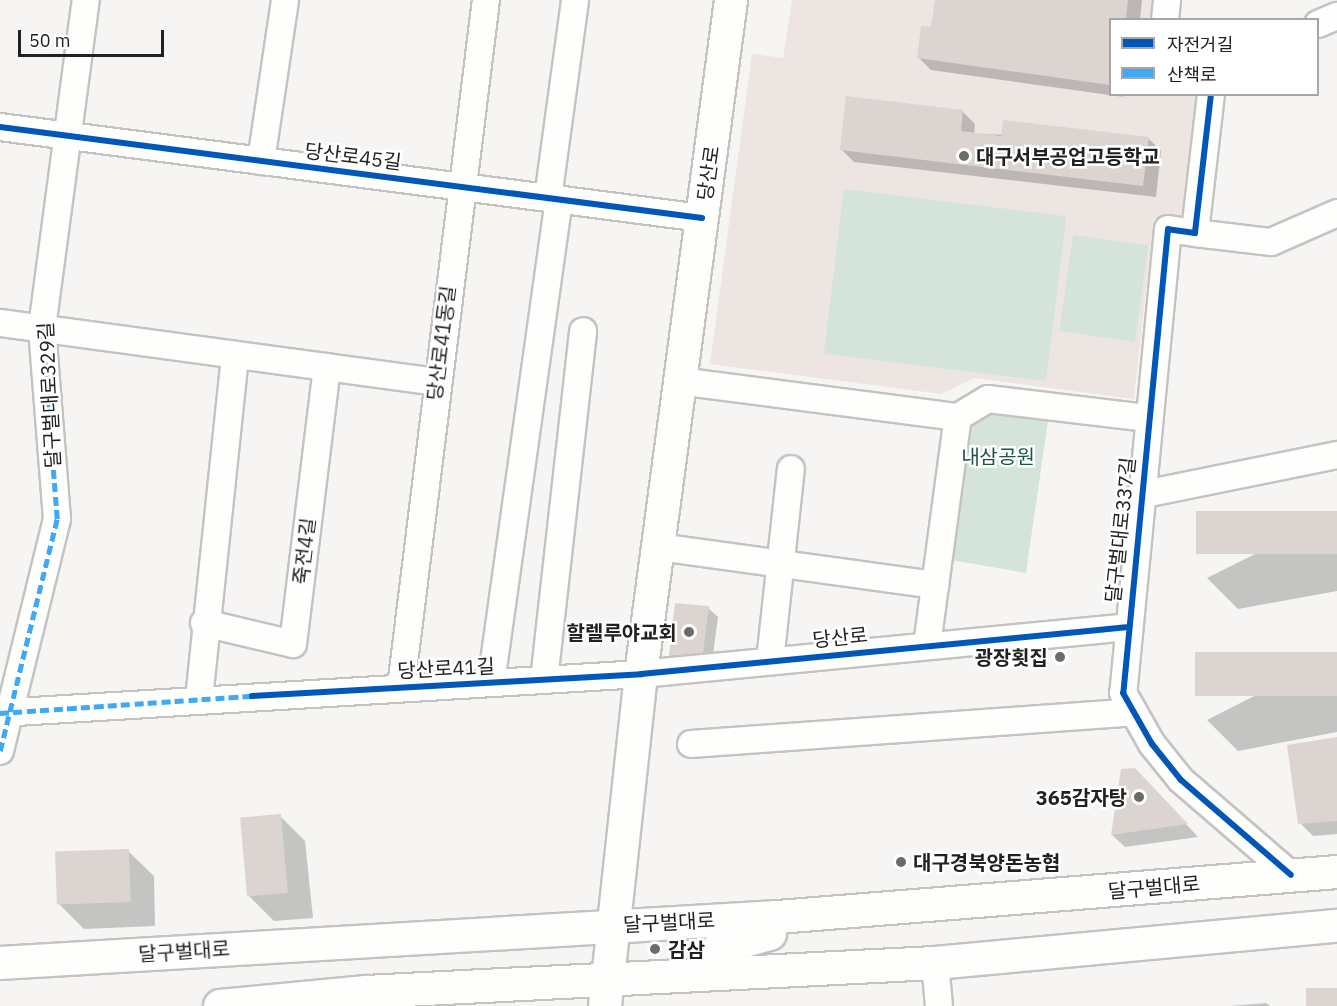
<!DOCTYPE html>
<meta charset="utf-8">
<style>
body{margin:0}
#map{position:relative;width:1337px;height:1006px;overflow:hidden;background:#f6f5f4;font-family:"IBM Plex Sans","Noto Sans KR",sans-serif}
div>[style]{position:absolute}
.built>*{inset:0;background:#ece5e2}
.green>*{inset:0;background:#d4e4db;transform-origin:0 0}
.shadow>*{inset:0;background:#0003}
.building>*{inset:0;background:#dbd4d1;transform-origin:0 0}
.roads{filter:drop-shadow(2px 0 #c4c3c2) drop-shadow(-2px 0 #c4c3c2) drop-shadow(0 2px #c4c3c2) drop-shadow(0 -2px #c4c3c2)}
.minor>*{height:26px;margin:-13px;padding:0 13px;transform-origin:13px;border-radius:13px;background:#fefefd}
.major>*{height:32px;margin:-16px;padding:0 16px;transform-origin:16px;border-radius:16px;background:#fefefd}
.quiet>*{height:4.5px;margin-top:-2.25px;transform-origin:0;background:repeating-linear-gradient(90deg,#3fa9f5 0 9px,transparent 0 13.5px)}
.cycleway>*{height:6px;margin:-3px;padding:0 3px;transform-origin:3px;border-radius:3px;background:#0057b8}
.dots>*{width:16px;height:16px;translate:-50% -50%;box-sizing:border-box;border:3px solid #fff;border-radius:50%}
span{translate:-50% -50%;white-space:nowrap;text-align:center;line-height:1.15;-webkit-text-stroke:5px #fff;paint-order:stroke}
.street-label{font-size:20px;color:#222121}
.poi-label{font-size:20px;color:#222121;font-weight:700}
.left{translate:0 -50%;text-align:left}
.right{translate:-100% -50%;text-align:right}
.park-label{font-size:20px;color:#1a563e}
.legend{position:absolute;left:1109px;top:18px;width:210px;height:78px;box-sizing:border-box;background:#fff;border:2px solid #a7a6a6;margin:0;padding:8px 10px;list-style:none;font-size:18px;color:#222121}
.legend li{display:flex;align-items:center;gap:12px;height:30px}
.legend b{width:30px;border:2px solid #a7a6a6}
.scale{position:absolute;left:18px;top:30px;width:146px;height:27px;box-sizing:border-box;border:3px solid #222121;border-top:0;padding-left:8px;font-size:18px;line-height:21px;white-space:nowrap;color:#222121;-webkit-text-stroke:4px #fff;paint-order:stroke}
</style>
<div id="map">
<div class="built">
<i style="clip-path:polygon(792px 0,1155px 0,1153px 19px,1110px 20px,1110px 94px,1197px 95px,1182px 219px,1154px 218px,1134px 399px,974px 378px,942px 394px,710px 364px,752px 54px,783px 58px)"></i>
</div>
<div class="green">
<i style="left:844px;top:189px;width:224px;height:166px;rotate:7deg"></i>
<i style="left:1073px;top:235px;width:76px;height:97px;rotate:8deg"></i>
<i style="clip-path:polygon(988px 399px,1050px 407px,1026px 573px,939px 558px,958px 417px)"></i>
</div>
<div class="shadow">
<i style="clip-path:polygon(936px 0,1142px 0,1140px 20px,1110px 20px,1110px 94px,1131px 98px,931px 70px,918px 57px,933px 29px)"></i>
<i style="clip-path:polygon(962px 111px,975px 124px,974px 134px,1148px 138px,1161px 151px,1156px 197px,854px 162px,841px 149px)"></i>
<i style="clip-path:polygon(1337px 513px,1337px 591px,1238px 609px,1207px 578px)"></i>
<i style="clip-path:polygon(708px 608px,718px 617px,712px 662px,680px 665px,670px 656px)"></i>
<i style="clip-path:polygon(1337px 654px,1337px 732px,1238px 751px,1207px 720px)"></i>
<i style="clip-path:polygon(1337px 738px,1337px 834px,1313px 836px,1300px 823px)"></i>
<i style="clip-path:polygon(1122px 770px,1148px 783px,1198px 837px,1125px 847px,1112px 835px)"></i>
<i style="clip-path:polygon(280px 816px,305px 841px,313px 918px,274px 921px,249px 896px)"></i>
<i style="clip-path:polygon(128px 851px,154px 876px,155px 926px,84px 929px,59px 904px)"></i>
<i style="clip-path:polygon(1266px 1003px,1270px 1006px,1230px 1006px)"></i>
</div>
<div class="building">
<i style="clip-path:polygon(935px 0,1128px 0,1126px 20px,1110px 20px,1110px 85px,917px 58px,921px 26px,931px 27px)"></i>
<i style="clip-path:polygon(846px 96px,963px 110px,961px 131px,1001px 136px,1003px 120px,1149px 137px,1143px 186px,840px 150px)"></i>
<i style="left:1337px;top:511px;width:43px;height:141px;rotate:90deg"></i>
<i style="clip-path:polygon(675px 603px,709px 606px,703px 653px,669px 656px)"></i>
<i style="left:1337px;top:652px;width:44px;height:142px;rotate:90deg"></i>
<i style="clip-path:polygon(1337px 737px,1337px 821px,1298px 824px,1287px 745px)"></i>
<i style="clip-path:polygon(1135px 768px,1188px 824px,1111px 835px,1121px 769px)"></i>
<i style="left:281px;top:814px;width:79px;height:41px;rotate:85deg"></i>
<i style="left:129px;top:849px;width:53px;height:74px;rotate:88deg"></i>
<i style="left:1337px;top:988px;width:18px;height:31px;rotate:90deg"></i>
</div>
<div class="roads">
<div class="minor">
<i style="left:1165px;top:20px;width:20px;rotate:-84deg"></i>
<i style="left:1318px;top:24px;width:21px;rotate:-23deg"></i>
<i style="left:1211px;top:94px;width:140px;rotate:96.6deg"></i>
<i style="left:1195px;top:233px;width:27px;rotate:-172deg"></i>
<i style="left:1168px;top:229px;width:466px;rotate:95.5deg"></i>
<i style="left:1123px;top:693px;width:59px;rotate:60.4deg"></i>
<i style="left:1152px;top:744px;width:46px;rotate:51.1deg"></i>
<i style="left:1181px;top:780px;width:145px;rotate:40.8deg"></i>
<i style="left:0;top:127px;width:708px;rotate:7.39deg"></i>
<i style="left:261px;top:161px;width:163px;rotate:-81.5deg"></i>
<i style="left:548px;top:198px;width:200px;rotate:-82.2deg"></i>
<i style="left:1195px;top:233px;width:77px;rotate:6.8deg"></i>
<i style="left:1271px;top:242px;width:72px;rotate:-23.7deg"></i>
<i style="left:0;top:323px;width:440px;rotate:7.7deg"></i>
<i style="left:679px;top:381px;width:281px;rotate:7.4deg"></i>
<i style="left:958px;top:417px;width:35px;rotate:-31deg"></i>
<i style="left:988px;top:399px;width:161px;rotate:6.8deg"></i>
<i style="left:1140px;top:495px;width:201px;rotate:-11.5deg"></i>
<i style="left:658px;top:547px;width:280px;rotate:7.8deg"></i>
<i style="left:204px;top:623px;width:91px;rotate:13.3deg"></i>
<i style="left:293px;top:644px;width:279px;rotate:-83deg"></i>
<i style="left:927px;top:645px;width:230px;rotate:-82.3deg"></i>
<i style="left:770px;top:661px;width:193px;rotate:-83.8deg"></i>
<i style="left:544px;top:680px;width:351px;rotate:-83.6deg"></i>
<i style="left:491px;top:683px;width:489px;rotate:-82deg"></i>
<i style="left:401px;top:687px;width:692px;rotate:-82.95deg"></i>
<i style="left:199px;top:699px;width:346px;rotate:-84deg"></i>
<i style="left:0;top:713px;width:642px;rotate:-3.48deg"></i>
<i style="left:641px;top:674px;width:487px;rotate:-5.5deg"></i>
<i style="left:691px;top:744px;width:444px;rotate:-4.1deg"></i>
<i style="left:0;top:751px;width:239px;rotate:-76.2deg"></i>
<i style="left:57px;top:519px;width:192px;rotate:-94.5deg"></i>
<i style="left:42px;top:328px;width:331px;rotate:-82.4deg"></i>
<i style="left:935px;top:963px;width:43px;rotate:84.7deg"></i>
</div>
<div class="major">
<i style="left:0;top:963px;width:779px;rotate:-3.38deg"></i>
<i style="left:778px;top:917px;width:561px;rotate:-4.6deg"></i>
<i style="left:716px;top:973px;width:25px;rotate:-83deg"></i>
<i style="left:719px;top:948px;width:53px;rotate:-15.4deg"></i>
<i style="left:220px;top:1006px;width:147px;rotate:-5.5deg"></i>
<i style="left:366px;top:992px;width:570px;rotate:-2.92deg"></i>
<i style="left:935px;top:963px;width:404px;rotate:-5.3deg"></i>
<i style="left:605px;top:1006px;width:334px;rotate:-83.8deg"></i>
<i style="left:641px;top:674px;width:680px;rotate:-82.39deg"></i>
</div>
</div>
<div class="quiet">
<i style="left:0;top:713px;width:253px;rotate:-3.9deg"></i>
<i style="left:0;top:751px;width:239px;rotate:-76.2deg"></i>
<i style="left:57px;top:519px;width:192px;rotate:-94.5deg"></i>
</div>
<div class="cycleway">
<i style="left:1211px;top:94px;width:140px;rotate:96.6deg"></i>
<i style="left:1195px;top:233px;width:27px;rotate:-172deg"></i>
<i style="left:1168px;top:229px;width:466px;rotate:95.5deg"></i>
<i style="left:1123px;top:693px;width:59px;rotate:60.4deg"></i>
<i style="left:1152px;top:744px;width:46px;rotate:51.1deg"></i>
<i style="left:1181px;top:780px;width:145px;rotate:40.8deg"></i>
<i style="left:0;top:127px;width:708px;rotate:7.39deg"></i>
<i style="left:252px;top:696px;width:390px;rotate:-3.2deg"></i>
<i style="left:641px;top:674px;width:487px;rotate:-5.5deg"></i>
</div>
<div class="dots">
<i style="left:964px;top:156px;background:#6c6b6b"></i>
<i style="left:689px;top:632px;background:#6c6b6b"></i>
<i style="left:1060px;top:657px;background:#6c6b6b"></i>
<i style="left:1139px;top:797px;background:#6c6b6b"></i>
<i style="left:901px;top:862px;background:#6c6b6b"></i>
<i style="left:655px;top:949px;background:#6c6b6b"></i>
</div>
<div class="street-label">
<span style="left:353px;top:156px;rotate:7deg">당산로45길</span>
<span style="left:708px;top:173px;rotate:-82deg">당산로</span>
<span style="left:441px;top:343px;rotate:-83deg">당산로41동길</span>
<span style="left:49px;top:395px;rotate:-93deg">달구벌대로329길</span>
<span style="left:1120px;top:530px;rotate:-84deg">달구벌대로337길</span>
<span style="left:304px;top:551px;rotate:-83deg">죽전4길</span>
<span style="left:840px;top:637px;rotate:-6deg">당산로</span>
<span style="left:446px;top:668px;rotate:-3deg">당산로41길</span>
<span style="left:1154px;top:887px;rotate:-5deg">달구벌대로</span>
<span style="left:669px;top:922px;rotate:-3deg">달구벌대로</span>
<span style="left:184px;top:951px;rotate:-4deg">달구벌대로</span>
</div>
<div class="poi-label">
<span class="left" style="left:976px;top:156px">대구서부공업고등학교</span>
<span class="right" style="left:677px;top:632px">할렐루야교회</span>
<span class="right" style="left:1048px;top:657px">광장횟집</span>
<span class="right" style="left:1127px;top:797px">365감자탕</span>
<span class="left" style="left:913px;top:862px">대구경북양돈농협</span>
<span class="left" style="left:668px;top:949px">감삼</span>
</div>
<div class="park-label">
<span style="left:998px;top:456px">내삼공원</span>
</div>
<ul class="legend">
<li><b style="height:8px;background:#0057b8"></b>자전거길</li>
<li><b style="height:8px;background:#3fa9f5"></b>산책로</li>
</ul>
<div class="scale">50 m</div>
</div>
